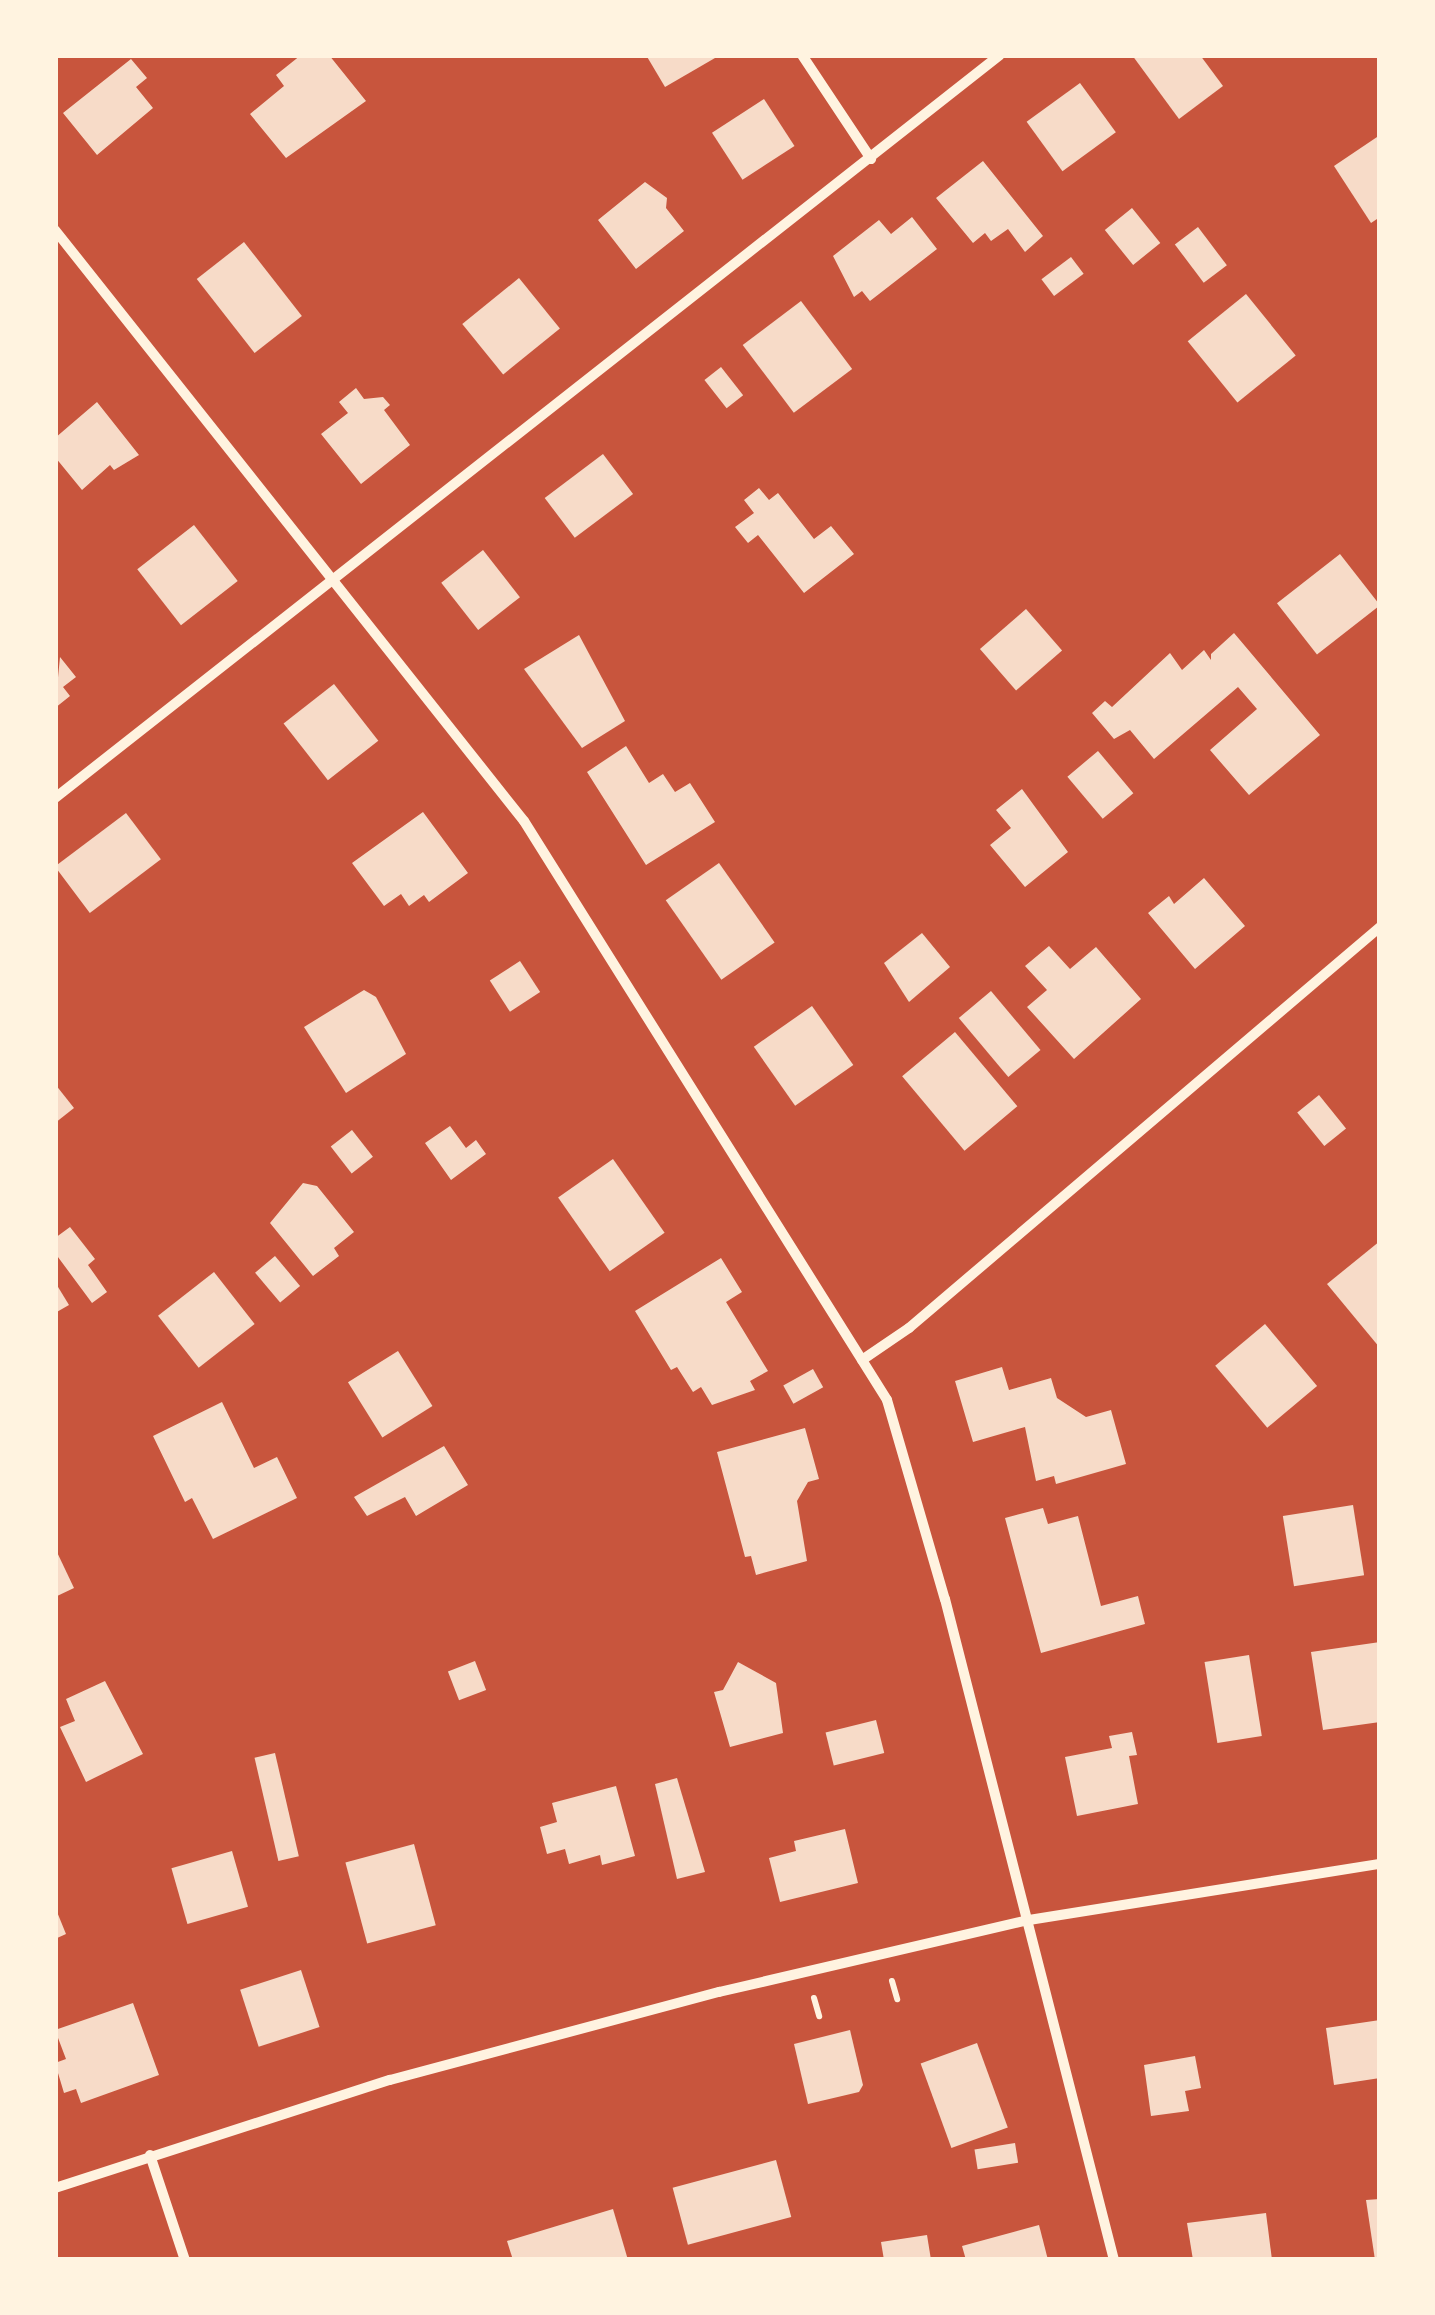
<!DOCTYPE html>
<style>
body{margin:0}
#map{position:relative;width:1435px;height:2315px;overflow:hidden;background:#c8553d;font-family:"Asap Condensed",sans-serif}
div>[style]{position:absolute}
.building>*{inset:0;background:#f7dbc8;transform-origin:0 0}
.path>*{height:6px;margin:-3px;padding:0 3px;transform-origin:3px;border-radius:3px;background:#fff3e0}
.minor>*{height:10px;margin:-5px;padding:0 5px;transform-origin:5px;border-radius:5px;background:#fff3e0}
span{translate:-50% -50%;white-space:nowrap;text-align:center;line-height:1.15;-webkit-text-stroke:9px #fff3e0;paint-order:stroke}
.frame{position:absolute;inset:0;border:58px solid #fff3e0;pointer-events:none}
</style>
<div id="map">
<div class="building">
<i style="clip-path:polygon(301px 55px,329px 55px,366px 101px,286px 158px,250px 114px,284px 86px,276px 75px)"></i>
<i style="clip-path:polygon(646px 55px,713px 55px,715px 58px,665px 87px)"></i>
<i style="clip-path:polygon(1132px 55px,1200px 55px,1223px 86px,1179px 119px)"></i>
<i style="clip-path:polygon(131px 59px,147px 78px,136px 87px,153px 108px,97px 155px,63px 113px)"></i>
<i style="left:1080px;top:83px;width:61px;height:66px;rotate:54deg"></i>
<i style="left:764px;top:99px;width:56px;height:62px;rotate:57deg"></i>
<i style="clip-path:polygon(1380px 135px,1380px 217px,1371px 223px,1334px 166px)"></i>
<i style="clip-path:polygon(983px 161px,1043px 236px,1025px 252px,1008px 229px,991px 241px,985px 233px,973px 243px,936px 198px)"></i>
<i style="clip-path:polygon(645px 182px,667px 198px,666px 208px,684px 231px,636px 269px,598px 220px)"></i>
<i style="left:1132px;top:208px;width:45px;height:35px;rotate:51deg"></i>
<i style="clip-path:polygon(912px 217px,937px 249px,870px 301px,862px 291px,854px 297px,833px 256px,879px 220px,891px 234px)"></i>
<i style="left:1198px;top:227px;width:48px;height:29px;rotate:53deg"></i>
<i style="left:244px;top:242px;width:94px;height:60px;rotate:52deg"></i>
<i style="left:1071px;top:257px;width:21px;height:37px;rotate:53deg"></i>
<i style="left:519px;top:278px;width:65px;height:73px;rotate:51deg"></i>
<i style="left:1246px;top:294px;width:79px;height:75px;rotate:51deg"></i>
<i style="left:801px;top:301px;width:85px;height:73px;rotate:53deg"></i>
<i style="left:721px;top:367px;width:36px;height:21px;rotate:52deg"></i>
<i style="clip-path:polygon(356px 388px,364px 399px,383px 397px,390px 405px,384px 410px,410px 445px,361px 484px,321px 434px,348px 413px,339px 402px)"></i>
<i style="clip-path:polygon(97px 402px,139px 455px,114px 470px,110px 465px,82px 490px,55px 457px,55px 438px)"></i>
<i style="left:603px;top:454px;width:50px;height:73px;rotate:53deg"></i>
<i style="clip-path:polygon(759px 488px,769px 500px,778px 493px,814px 539px,831px 526px,854px 554px,804px 593px,758px 535px,748px 543px,735px 527px,754px 513px,744px 500px)"></i>
<i style="left:194px;top:525px;width:71px;height:72px;rotate:52deg"></i>
<i style="left:483px;top:550px;width:60px;height:53px;rotate:52deg"></i>
<i style="left:1340px;top:554px;width:65px;height:80px;rotate:52deg"></i>
<i style="left:1026px;top:609px;width:55px;height:61px;rotate:49deg"></i>
<i style="clip-path:polygon(1234px 633px,1320px 735px,1249px 795px,1210px 750px,1257px 709px,1238px 687px,1154px 759px,1130px 730px,1114px 739px,1092px 713px,1105px 701px,1112px 707px,1170px 653px,1182px 670px,1204px 650px,1211px 660px,1211px 654px)"></i>
<i style="clip-path:polygon(579px 635px,625px 721px,582px 748px,524px 669px)"></i>
<i style="clip-path:polygon(60px 657px,76px 677px,63px 687px,70px 696px,55px 708px)"></i>
<i style="left:334px;top:684px;width:72px;height:64px;rotate:52deg"></i>
<i style="clip-path:polygon(626px 746px,649px 783px,663px 774px,675px 792px,690px 783px,715px 822px,646px 865px,587px 772px)"></i>
<i style="left:1098px;top:751px;width:55px;height:40px;rotate:50deg"></i>
<i style="clip-path:polygon(1022px 789px,1068px 852px,1025px 887px,990px 845px,1011px 828px,996px 810px)"></i>
<i style="clip-path:polygon(423px 812px,468px 873px,429px 902px,424px 895px,409px 906px,401px 894px,384px 906px,352px 863px)"></i>
<i style="left:126px;top:813px;width:58px;height:89px;rotate:53deg"></i>
<i style="left:719px;top:863px;width:97px;height:65px;rotate:55deg"></i>
<i style="clip-path:polygon(1204px 878px,1245px 926px,1195px 969px,1148px 913px,1169px 896px,1174px 904px)"></i>
<i style="clip-path:polygon(922px 933px,950px 967px,909px 1002px,884px 963px)"></i>
<i style="clip-path:polygon(1049px 946px,1070px 969px,1096px 947px,1141px 999px,1074px 1059px,1027px 1007px,1047px 990px,1025px 966px)"></i>
<i style="left:520px;top:961px;width:37px;height:36px;rotate:57deg"></i>
<i style="clip-path:polygon(364px 990px,376px 997px,406px 1054px,346px 1093px,304px 1027px)"></i>
<i style="left:991px;top:991px;width:77px;height:42px;rotate:50deg"></i>
<i style="left:812px;top:1006px;width:72px;height:71px;rotate:55deg"></i>
<i style="left:955px;top:1032px;width:97px;height:69px;rotate:50deg"></i>
<i style="clip-path:polygon(55px 1084px,74px 1108px,55px 1123px)"></i>
<i style="left:1319px;top:1095px;width:43px;height:28px;rotate:51deg"></i>
<i style="clip-path:polygon(450px 1126px,466px 1148px,476px 1140px,486px 1154px,451px 1180px,425px 1143px)"></i>
<i style="left:352px;top:1130px;width:34px;height:27px;rotate:52deg"></i>
<i style="left:613px;top:1159px;width:90px;height:67px;rotate:55deg"></i>
<i style="clip-path:polygon(303px 1183px,317px 1186px,354px 1232px,334px 1248px,339px 1256px,313px 1276px,270px 1223px)"></i>
<i style="clip-path:polygon(70px 1227px,95px 1259px,88px 1265px,107px 1292px,92px 1303px,55px 1253px,55px 1238px)"></i>
<i style="clip-path:polygon(1380px 1241px,1380px 1348px,1327px 1284px)"></i>
<i style="left:275px;top:1256px;width:39px;height:26px;rotate:50deg"></i>
<i style="clip-path:polygon(721px 1258px,742px 1292px,726px 1302px,768px 1371px,750px 1381px,755px 1390px,712px 1405px,701px 1387px,693px 1392px,677px 1367px,671px 1370px,635px 1311px)"></i>
<i style="left:214px;top:1272px;width:66px;height:71px;rotate:52deg"></i>
<i style="clip-path:polygon(55px 1282px,69px 1305px,55px 1313px)"></i>
<i style="left:1265px;top:1324px;width:81px;height:65px;rotate:50deg"></i>
<i style="left:398px;top:1351px;width:65px;height:59px;rotate:58deg"></i>
<i style="clip-path:polygon(1002px 1367px,1009px 1390px,1051px 1378px,1057px 1398px,1086px 1417px,1111px 1410px,1126px 1464px,1056px 1484px,1054px 1476px,1036px 1481px,1025px 1427px,973px 1442px,955px 1381px)"></i>
<i style="left:813px;top:1369px;width:21px;height:34px;rotate:61deg"></i>
<i style="clip-path:polygon(222px 1402px,254px 1468px,277px 1457px,297px 1498px,213px 1539px,192px 1498px,185px 1502px,153px 1436px)"></i>
<i style="clip-path:polygon(805px 1428px,819px 1479px,808px 1482px,797px 1501px,807px 1561px,756px 1575px,751px 1556px,745px 1557px,717px 1452px)"></i>
<i style="clip-path:polygon(444px 1446px,468px 1485px,416px 1516px,405px 1497px,367px 1516px,354px 1497px)"></i>
<i style="left:1353px;top:1505px;width:71px;height:71px;rotate:81deg"></i>
<i style="clip-path:polygon(1043px 1508px,1048px 1524px,1078px 1516px,1101px 1606px,1138px 1596px,1145px 1624px,1041px 1653px,1005px 1518px)"></i>
<i style="clip-path:polygon(55px 1548px,74px 1588px,55px 1597px)"></i>
<i style="clip-path:polygon(1380px 1642px,1380px 1722px,1323px 1730px,1311px 1652px)"></i>
<i style="left:1249px;top:1655px;width:82px;height:45px;rotate:81deg"></i>
<i style="left:475px;top:1661px;width:31px;height:29px;rotate:69deg"></i>
<i style="clip-path:polygon(738px 1662px,776px 1683px,783px 1733px,730px 1747px,714px 1692px,723px 1690px)"></i>
<i style="clip-path:polygon(105px 1681px,143px 1754px,86px 1782px,60px 1727px,75px 1721px,66px 1699px)"></i>
<i style="left:876px;top:1720px;width:34px;height:52px;rotate:76deg"></i>
<i style="clip-path:polygon(1132px 1732px,1137px 1755px,1129px 1756px,1138px 1804px,1077px 1816px,1065px 1757px,1112px 1748px,1109px 1736px)"></i>
<i style="left:275px;top:1753px;width:106px;height:21px;rotate:77deg"></i>
<i style="clip-path:polygon(677px 1778px,705px 1872px,677px 1879px,655px 1784px)"></i>
<i style="clip-path:polygon(616px 1786px,635px 1856px,602px 1865px,600px 1855px,569px 1864px,565px 1849px,547px 1854px,540px 1827px,557px 1822px,552px 1803px)"></i>
<i style="clip-path:polygon(845px 1829px,858px 1883px,780px 1902px,769px 1858px,796px 1851px,794px 1841px)"></i>
<i style="left:414px;top:1844px;width:84px;height:71px;rotate:75deg"></i>
<i style="left:232px;top:1851px;width:58px;height:63px;rotate:74deg"></i>
<i style="clip-path:polygon(55px 1907px,66px 1934px,55px 1939px)"></i>
<i style="left:301px;top:1970px;width:60px;height:64px;rotate:72deg"></i>
<i style="clip-path:polygon(133px 2003px,159px 2075px,81px 2103px,76px 2089px,64px 2093px,55px 2063px,66px 2059px,55px 2030px)"></i>
<i style="clip-path:polygon(1380px 2020px,1380px 2078px,1334px 2085px,1326px 2028px)"></i>
<i style="clip-path:polygon(850px 2030px,863px 2085px,859px 2092px,808px 2104px,794px 2044px)"></i>
<i style="left:977px;top:2043px;width:90px;height:60px;rotate:70deg"></i>
<i style="clip-path:polygon(1195px 2056px,1201px 2088px,1185px 2091px,1189px 2111px,1151px 2116px,1144px 2065px)"></i>
<i style="left:1015px;top:2143px;width:20px;height:41px;rotate:81deg"></i>
<i style="left:776px;top:2160px;width:59px;height:107px;rotate:75deg"></i>
<i style="clip-path:polygon(1380px 2199px,1380px 2260px,1375px 2260px,1366px 2200px)"></i>
<i style="clip-path:polygon(613px 2209px,628px 2260px,513px 2260px,507px 2241px)"></i>
<i style="clip-path:polygon(1266px 2213px,1272px 2260px,1193px 2260px,1187px 2223px)"></i>
<i style="clip-path:polygon(1039px 2225px,1048px 2260px,966px 2260px,962px 2246px)"></i>
<i style="clip-path:polygon(927px 2235px,931px 2260px,884px 2260px,881px 2242px)"></i>
</div>
<div class="path">
<i style="left:892px;top:1981px;width:19px;rotate:74deg"></i>
<i style="left:814px;top:1998px;width:19px;rotate:74deg"></i>
</div>
<div class="minor">
<i style="left:802px;top:55px;width:125px;rotate:56.4deg"></i>
<i style="left:55px;top:230px;width:754px;rotate:51.57deg"></i>
<i style="left:524px;top:821px;width:683px;rotate:57.91deg"></i>
<i style="left:887px;top:1400px;width:207px;rotate:73.8deg"></i>
<i style="left:945px;top:1599px;width:682px;rotate:75.66deg"></i>
<i style="left:55px;top:798px;width:1202px;rotate:-38.18deg"></i>
<i style="left:862px;top:1360px;width:57px;rotate:-34.2deg"></i>
<i style="left:909px;top:1328px;width:619px;rotate:-40.41deg"></i>
<i style="left:150px;top:2155px;width:111px;rotate:71.6deg"></i>
<i style="left:55px;top:2188px;width:352px;rotate:-17.9deg"></i>
<i style="left:390px;top:2080px;width:341px;rotate:-15deg"></i>
<i style="left:719px;top:1992px;width:318px;rotate:-13.1deg"></i>
<i style="left:1029px;top:1920px;width:355px;rotate:-9.1deg"></i>
</div>
<div class="frame"></div>
</div>
